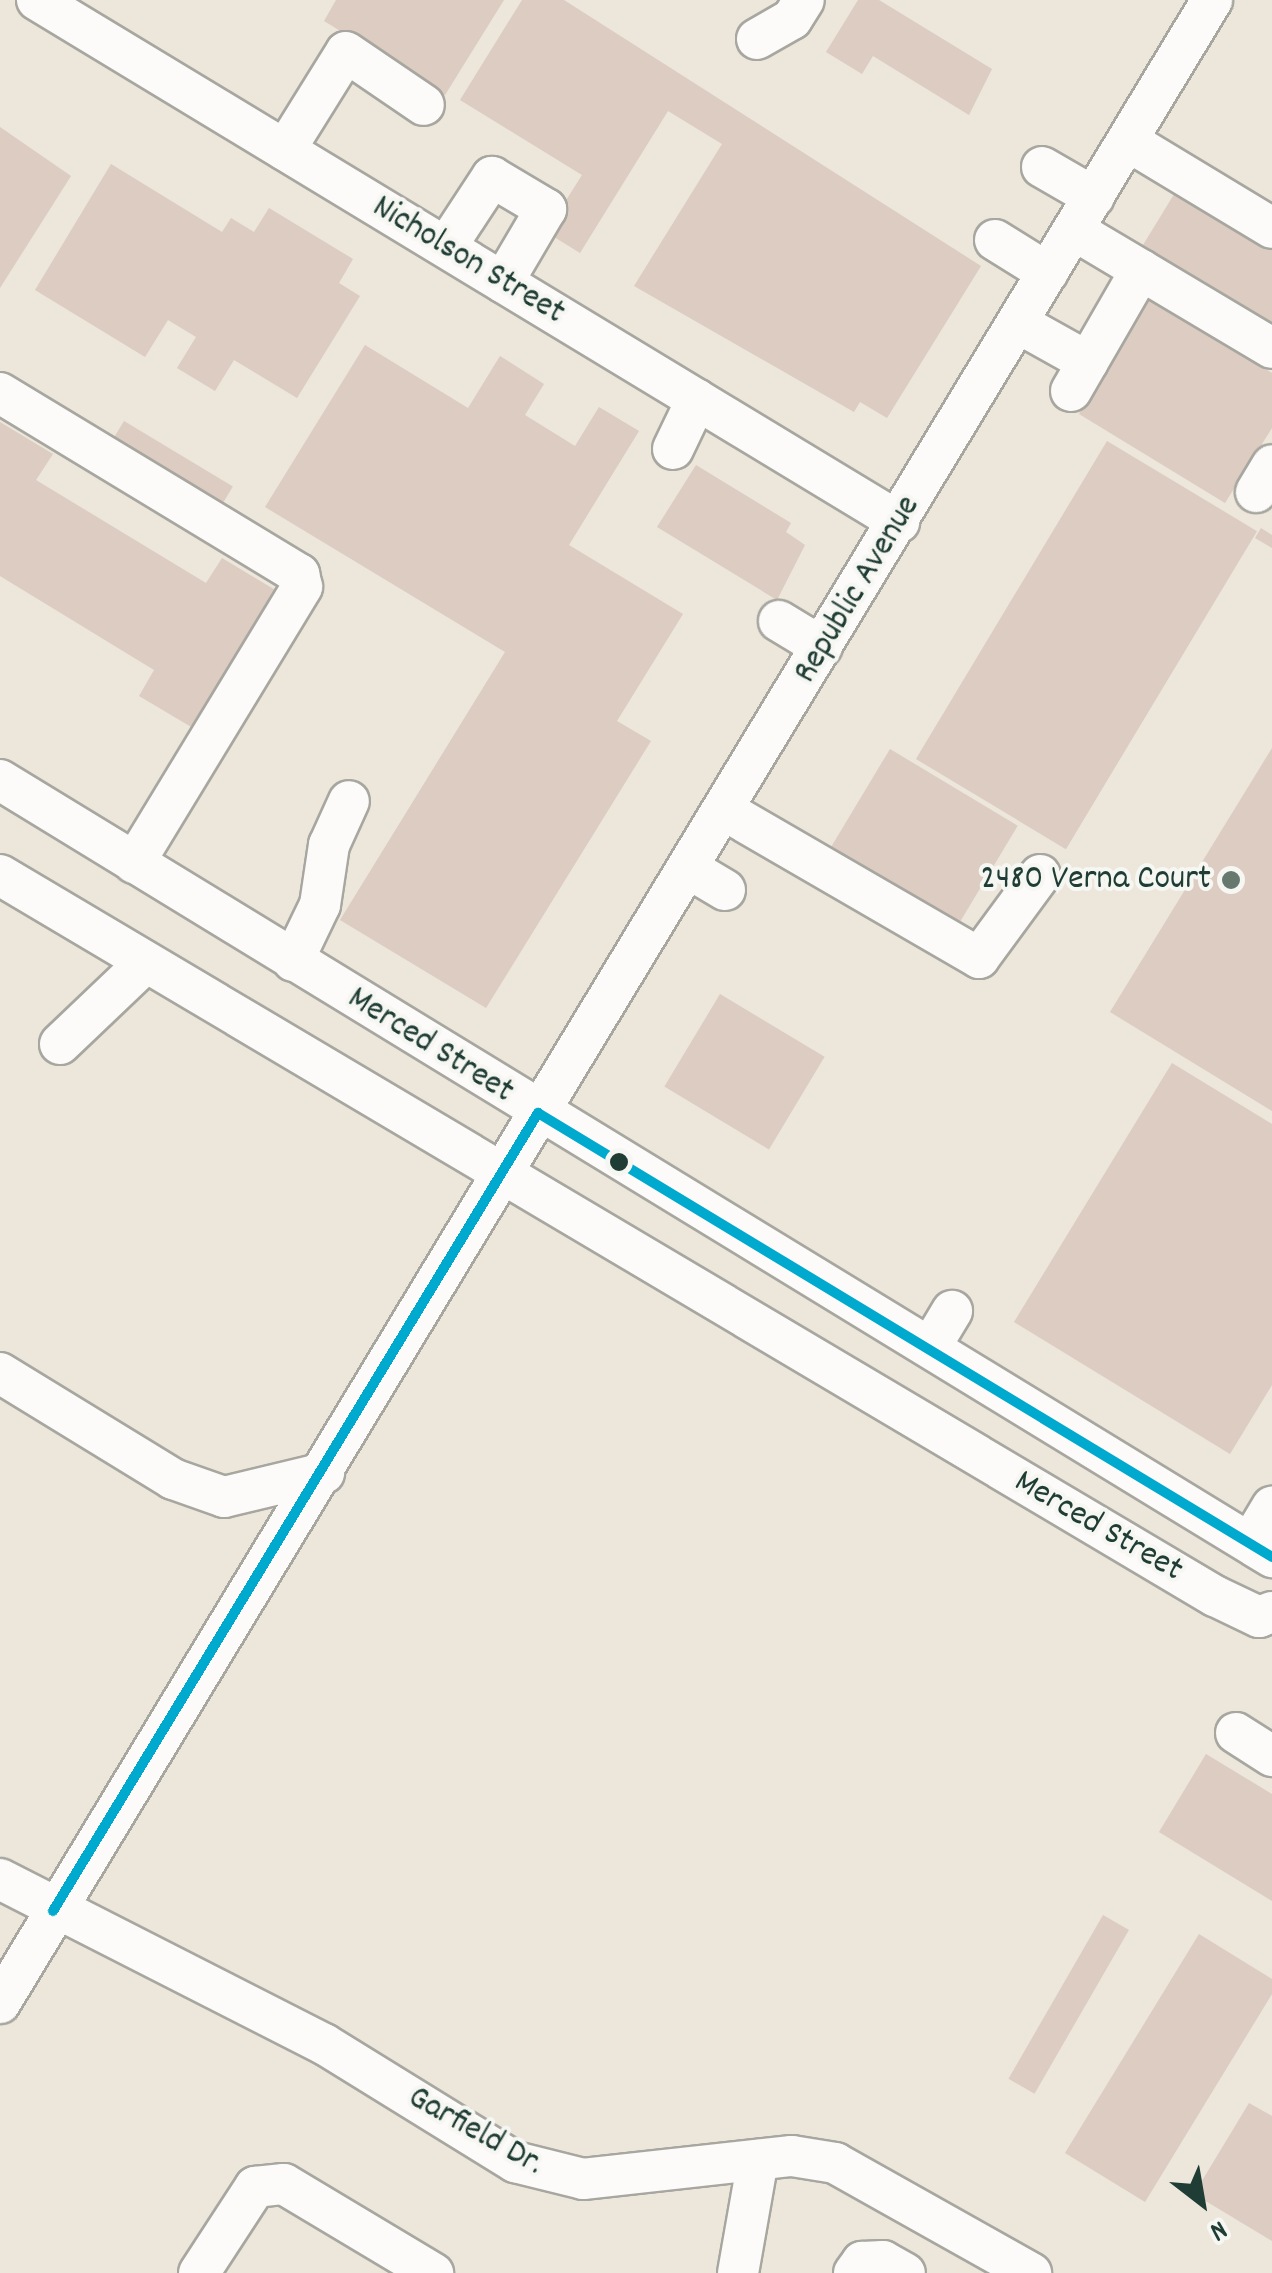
<!DOCTYPE html>
<style>
body{margin:0}
#map{position:relative;width:1272px;height:2273px;overflow:hidden;background:#ece6db;font-family:Dekko,sans-serif}
div>[style]{position:absolute}
.building>*{inset:0;background:#dcccc1;transform-origin:0 0}
.roads{filter:drop-shadow(2px 0 #a7a7a0) drop-shadow(-2px 0 #a7a7a0) drop-shadow(0 2px #a7a7a0) drop-shadow(0 -2px #a7a7a0)}
.minor>*{height:40px;margin:-20px;padding:0 20px;transform-origin:20px;border-radius:20px;background:#fcfbfa}
.bus-1>*{height:10px;margin:-5px;padding:0 5px;transform-origin:5px;border-radius:5px;background:#00a9ce}
.dots>*{width:28px;height:28px;translate:-50% -50%;box-sizing:border-box;border:5px solid #f6f6f2;border-radius:50%}
span{translate:-50% -50%;white-space:nowrap;text-align:center;line-height:1.15;-webkit-text-stroke:8px #f6f6f2;paint-order:stroke}
.street-label{font-size:35px;color:#1f3d34}
.poi-label{font-size:35px;color:#1f3d34}
.right{translate:-100% -50%;text-align:right}
.north{position:absolute;left:1152px;top:2153px;width:100px;height:100px;-webkit-text-stroke:8px #f6f6f2;paint-order:stroke;rotate:149deg;font-size:28px;font-weight:700;line-height:40px;text-align:center;color:#1f3d34}
.north::after{content:'';display:block;margin:auto;width:35px;height:45px;background:#1f3d34;clip-path:polygon(50% 0,100% 100%,50% 72%,0 100%)}
</style>
<div id="map">
<div class="building">
<i style="clip-path:polygon(336px 0,504px 0,445px 95px,324px 21px)"></i>
<i style="clip-path:polygon(522px 0,564px 0,981px 266px,887px 418px,860px 402px,854px 412px,634px 286px,722px 144px,668px 111px,580px 253px,546px 232px,582px 175px,460px 100px)"></i>
<i style="clip-path:polygon(858px 0,879px 0,992px 69px,969px 115px,873px 56px,862px 74px,826px 52px)"></i>
<i style="clip-path:polygon(0 127px,71px 176px,0 288px)"></i>
<i style="clip-path:polygon(111px 164px,222px 232px,231px 218px,254px 232px,269px 208px,353px 259px,339px 283px,360px 296px,297px 398px,234px 360px,215px 391px,177px 368px,196px 337px,168px 320px,145px 357px,35px 290px)"></i>
<i style="clip-path:polygon(1176px 191px,1272px 249px,1272px 323px,1143px 245px)"></i>
<i style="clip-path:polygon(1150px 298px,1272px 373px,1272px 428px,1225px 503px,1079px 414px)"></i>
<i style="clip-path:polygon(365px 345px,468px 408px,500px 356px,544px 384px,525px 415px,575px 446px,599px 407px,639px 431px,569px 545px,683px 614px,617px 721px,651px 741px,486px 1008px,340px 920px,505px 652px,265px 507px)"></i>
<i style="left:124px;top:421px;width:127px;height:33px;rotate:31deg"></i>
<i style="clip-path:polygon(0 422px,53px 454px,36px 480px,206px 583px,222px 558px,282px 594px,198px 731px,139px 696px,154px 670px,0 576px)"></i>
<i style="left:1107px;top:441px;width:175px;height:371px;rotate:31deg"></i>
<i style="clip-path:polygon(696px 465px,791px 523px,786px 532px,805px 545px,777px 600px,657px 527px)"></i>
<i style="clip-path:polygon(1261px 528px,1272px 535px,1272px 548px,1255px 538px)"></i>
<i style="clip-path:polygon(1272px 748px,1272px 1111px,1110px 1012px)"></i>
<i style="left:890px;top:749px;width:149px;height:119px;rotate:31deg"></i>
<i style="left:720px;top:994px;width:122px;height:108px;rotate:31deg"></i>
<i style="clip-path:polygon(1172px 1063px,1272px 1124px,1272px 1385px,1230px 1454px,1014px 1322px)"></i>
<i style="clip-path:polygon(1206px 1754px,1272px 1794px,1272px 1901px,1159px 1832px)"></i>
<i style="left:1103px;top:1915px;width:30px;height:189px;rotate:30deg"></i>
<i style="clip-path:polygon(1199px 1934px,1272px 1979px,1272px 1994px,1145px 2202px,1065px 2153px)"></i>
<i style="clip-path:polygon(1249px 2103px,1272px 2116px,1272px 2241px,1194px 2194px)"></i>
</div>
<div class="roads">
<div class="minor">
<i style="left:37px;top:0;width:1008px;rotate:31.2deg"></i>
<i style="left:757px;top:39px;width:40px;rotate:-29.7deg"></i>
<i style="left:792px;top:19px;width:22px;rotate:-58deg"></i>
<i style="left:1128px;top:141px;width:168px;rotate:31.1deg"></i>
<i style="left:285px;top:150px;width:115px;rotate:-58.1deg"></i>
<i style="left:346px;top:52px;width:94px;rotate:34.2deg"></i>
<i style="left:1042px;top:167px;width:60px;rotate:30deg"></i>
<i style="left:995px;top:240px;width:62px;rotate:31.9deg"></i>
<i style="left:446px;top:247px;width:84px;rotate:-56.7deg"></i>
<i style="left:492px;top:177px;width:63px;rotate:30.7deg"></i>
<i style="left:546px;top:209px;width:85px;rotate:120.5deg"></i>
<i style="left:1141px;top:270px;width:152px;rotate:30.8deg"></i>
<i style="left:1018px;top:323px;width:80px;rotate:29.1deg"></i>
<i style="left:1071px;top:391px;width:140px;rotate:-60deg"></i>
<i style="left:1141px;top:270px;width:78px;rotate:-149.2deg"></i>
<i style="left:0;top:393px;width:350px;rotate:31.2deg"></i>
<i style="left:299px;top:574px;width:13px;rotate:77deg"></i>
<i style="left:302px;top:587px;width:323px;rotate:121.3deg"></i>
<i style="left:673px;top:449px;width:55px;rotate:-64.4deg"></i>
<i style="left:1256px;top:492px;width:31px;rotate:-59deg"></i>
<i style="left:779px;top:621px;width:50px;rotate:31.2deg"></i>
<i style="left:0;top:780px;width:1491px;rotate:31.42deg"></i>
<i style="left:724px;top:810px;width:295px;rotate:30.1deg"></i>
<i style="left:979px;top:958px;width:103px;rotate:-53.7deg"></i>
<i style="left:688px;top:868px;width:43px;rotate:30.7deg"></i>
<i style="left:0;top:875px;width:1413px;rotate:30.69deg"></i>
<i style="left:1215px;top:1596px;width:49px;rotate:25.5deg"></i>
<i style="left:1259px;top:1617px;width:14px;rotate:-21deg"></i>
<i style="left:293px;top:961px;width:62px;rotate:-64.3deg"></i>
<i style="left:320px;top:905px;width:61px;rotate:-81.5deg"></i>
<i style="left:329px;top:845px;width:48px;rotate:-65.6deg"></i>
<i style="left:60px;top:1044px;width:116px;rotate:-43.6deg"></i>
<i style="left:931px;top:1346px;width:41px;rotate:-59deg"></i>
<i style="left:0;top:1373px;width:203px;rotate:31.5deg"></i>
<i style="left:173px;top:1479px;width:54px;rotate:19.4deg"></i>
<i style="left:224px;top:1497px;width:103px;rotate:-13.5deg"></i>
<i style="left:1252px;top:1540px;width:39px;rotate:-59deg"></i>
<i style="left:1236px;top:1733px;width:43px;rotate:32.6deg"></i>
<i style="left:0;top:1879px;width:364px;rotate:27deg"></i>
<i style="left:324px;top:2044px;width:225px;rotate:31.7deg"></i>
<i style="left:515px;top:2162px;width:70px;rotate:14deg"></i>
<i style="left:583px;top:2179px;width:210px;rotate:-6.3deg"></i>
<i style="left:792px;top:2156px;width:44px;rotate:9.2deg"></i>
<i style="left:835px;top:2163px;width:225px;rotate:29.3deg"></i>
<i style="left:0;top:2003px;width:2341px;rotate:-58.82deg"></i>
<i style="left:199px;top:2273px;width:103px;rotate:-56.9deg"></i>
<i style="left:255px;top:2187px;width:29px;rotate:-6deg"></i>
<i style="left:284px;top:2184px;width:174px;rotate:30.9deg"></i>
<i style="left:738px;top:2273px;width:115px;rotate:-80deg"></i>
<i style="left:854px;top:2273px;width:14px;rotate:-54deg"></i>
<i style="left:862px;top:2262px;width:21px;rotate:-3deg"></i>
<i style="left:883px;top:2261px;width:25px;rotate:29deg"></i>
</div>
</div>
<div class="bus-1">
<i style="left:53px;top:1911px;width:934px;rotate:-58.71deg"></i>
<i style="left:538px;top:1113px;width:858px;rotate:31.17deg"></i>
</div>
<div class="dots">
<i style="left:1231px;top:880px;background:#67786e"></i>
<i style="left:619px;top:1162px;background:#1f3d34"></i>
</div>
<div class="street-label">
<span style="left:468px;top:261px;rotate:31deg">Nicholson Street</span>
<span style="left:858px;top:590px;rotate:-59deg">Republic Avenue</span>
<span style="left:430px;top:1046px;rotate:32deg">Merced Street</span>
<span style="left:1098px;top:1527px;rotate:30deg">Merced Street</span>
<span style="left:475px;top:2132px;rotate:29deg">Garfield Dr.</span>
</div>
<div class="poi-label">
<span class="right" style="left:1211px;top:880px">2480 Verna Court</span>
</div>
<div class="north">N</div>
</div>
